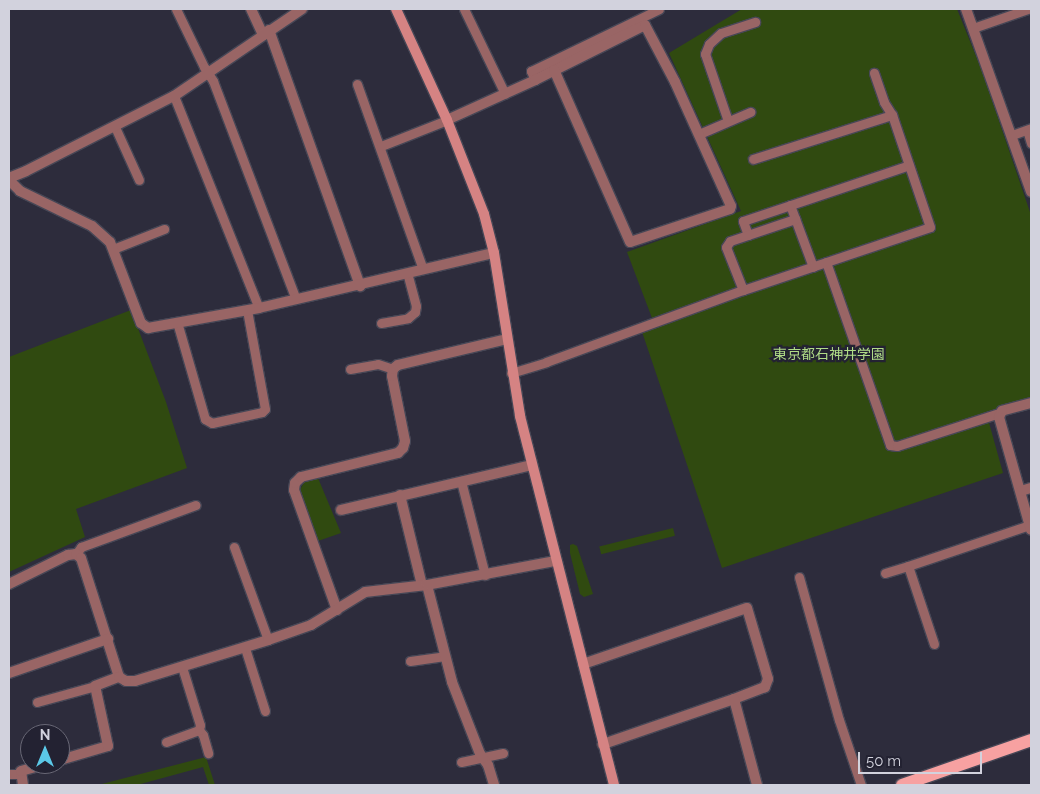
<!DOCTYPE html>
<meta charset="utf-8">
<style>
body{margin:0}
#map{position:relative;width:1040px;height:794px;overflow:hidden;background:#2d2c3c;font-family:Raleway,"Noto Sans JP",sans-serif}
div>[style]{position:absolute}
.green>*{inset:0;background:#304a10;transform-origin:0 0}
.roads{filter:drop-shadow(1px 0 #474756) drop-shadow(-1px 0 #474756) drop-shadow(0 1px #474756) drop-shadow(0 -1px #474756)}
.lane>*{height:9px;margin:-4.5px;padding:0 4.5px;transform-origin:4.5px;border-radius:4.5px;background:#996565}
.street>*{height:10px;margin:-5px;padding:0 5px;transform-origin:5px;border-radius:5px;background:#996565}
.secondary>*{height:10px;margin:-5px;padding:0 5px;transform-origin:5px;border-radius:5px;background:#d58383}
.primary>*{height:12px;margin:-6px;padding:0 6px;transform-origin:6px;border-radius:6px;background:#f7a1a1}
span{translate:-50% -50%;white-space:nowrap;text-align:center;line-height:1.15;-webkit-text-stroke:4.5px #232232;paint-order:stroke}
.park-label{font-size:14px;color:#b0dc87}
.frame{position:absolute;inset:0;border:10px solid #d2d2dd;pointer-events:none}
.north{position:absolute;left:20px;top:724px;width:50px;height:50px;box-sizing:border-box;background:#232232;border:1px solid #696876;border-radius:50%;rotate:0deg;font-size:14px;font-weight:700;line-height:20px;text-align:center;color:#d2d2dd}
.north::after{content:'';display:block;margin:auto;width:18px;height:22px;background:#5bc8e7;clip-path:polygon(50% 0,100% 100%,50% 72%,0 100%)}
.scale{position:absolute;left:858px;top:752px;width:124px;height:22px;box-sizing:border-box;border:2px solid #d2d2dd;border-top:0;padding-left:6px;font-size:15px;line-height:18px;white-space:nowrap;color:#d2d2dd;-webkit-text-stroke:4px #232232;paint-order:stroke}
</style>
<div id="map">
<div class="green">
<i style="clip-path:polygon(742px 9px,957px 9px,982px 71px,1031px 215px,1031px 398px,986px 412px,1003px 473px,722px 568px,639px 323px,652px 318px,627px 252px,741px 211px,669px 53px)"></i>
<i style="clip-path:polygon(131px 310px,166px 402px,187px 468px,76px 509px,85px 537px,9px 572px,9px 357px)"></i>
<i style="clip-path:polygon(318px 478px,341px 533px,318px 541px,300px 490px,304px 482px)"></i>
<i style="left:673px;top:528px;width:8px;height:76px;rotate:76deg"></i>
<i style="clip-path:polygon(573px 544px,577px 546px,593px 594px,584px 597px,580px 594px,570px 553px,570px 545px)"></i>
<i style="clip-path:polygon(206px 757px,215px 785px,209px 785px,203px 767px,137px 785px,98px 785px)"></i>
</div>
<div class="roads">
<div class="lane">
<i style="left:176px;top:9px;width:64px;rotate:64.2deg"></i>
<i style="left:204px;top:67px;width:17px;rotate:57deg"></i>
<i style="left:213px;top:81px;width:233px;rotate:69.2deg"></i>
<i style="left:464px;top:9px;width:94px;rotate:64.2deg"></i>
<i style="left:973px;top:28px;width:58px;rotate:-19.1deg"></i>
<i style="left:535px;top:80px;width:10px;rotate:-114deg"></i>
<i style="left:531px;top:71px;width:142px;rotate:-25.8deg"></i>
<i style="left:357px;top:84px;width:196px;rotate:70.4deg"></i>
<i style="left:174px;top:96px;width:228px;rotate:68.2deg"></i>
<i style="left:728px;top:121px;width:71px;rotate:-108.9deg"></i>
<i style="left:705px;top:54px;width:11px;rotate:-68deg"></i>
<i style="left:709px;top:44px;width:16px;rotate:-43deg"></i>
<i style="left:721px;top:33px;width:36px;rotate:-18deg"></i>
<i style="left:115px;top:127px;width:58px;rotate:65.6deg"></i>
<i style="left:1027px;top:130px;width:14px;rotate:73deg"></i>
<i style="left:699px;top:134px;width:56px;rotate:-23.3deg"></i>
<i style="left:1012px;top:135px;width:20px;rotate:-20deg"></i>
<i style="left:381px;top:146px;width:71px;rotate:-21.5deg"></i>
<i style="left:753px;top:159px;width:146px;rotate:-17.6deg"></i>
<i style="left:790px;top:205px;width:66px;rotate:69.6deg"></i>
<i style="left:748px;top:235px;width:15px;rotate:-110deg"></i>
<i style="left:743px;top:221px;width:175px;rotate:-18.6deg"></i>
<i style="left:113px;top:249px;width:55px;rotate:-21.4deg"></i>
<i style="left:826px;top:262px;width:194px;rotate:70.7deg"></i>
<i style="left:890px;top:445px;width:7px;rotate:8deg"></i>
<i style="left:897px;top:446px;width:107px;rotate:-17.9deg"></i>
<i style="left:743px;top:290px;width:46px;rotate:-111.6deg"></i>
<i style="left:726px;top:247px;width:7px;rotate:-56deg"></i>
<i style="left:730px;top:241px;width:69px;rotate:-18.7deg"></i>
<i style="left:177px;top:322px;width:101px;rotate:73.9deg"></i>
<i style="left:205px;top:419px;width:8px;rotate:30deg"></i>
<i style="left:212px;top:423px;width:51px;rotate:-12.4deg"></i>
<i style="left:262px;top:412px;width:4px;rotate:-45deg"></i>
<i style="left:265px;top:409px;width:101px;rotate:-100.3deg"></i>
<i style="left:381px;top:323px;width:27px;rotate:-10deg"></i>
<i style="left:408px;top:318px;width:9px;rotate:-41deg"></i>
<i style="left:415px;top:312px;width:6px;rotate:-81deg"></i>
<i style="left:416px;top:306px;width:34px;rotate:-105deg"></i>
<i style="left:350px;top:369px;width:28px;rotate:-10deg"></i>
<i style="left:378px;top:364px;width:16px;rotate:18deg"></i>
<i style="left:511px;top:373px;width:37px;rotate:-17deg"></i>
<i style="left:546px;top:362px;width:210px;rotate:-20.1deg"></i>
<i style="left:743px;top:290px;width:197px;rotate:-18.6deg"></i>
<i style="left:930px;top:227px;width:118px;rotate:-108.7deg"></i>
<i style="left:892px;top:115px;width:15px;rotate:-122deg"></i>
<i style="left:884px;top:102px;width:31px;rotate:-109deg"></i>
<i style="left:461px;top:481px;width:97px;rotate:75.7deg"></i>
<i style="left:234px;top:547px;width:99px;rotate:69.9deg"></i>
<i style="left:76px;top:554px;width:9px;rotate:-54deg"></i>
<i style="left:81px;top:547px;width:122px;rotate:-20.1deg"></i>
<i style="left:885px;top:573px;width:24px;rotate:-17deg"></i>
<i style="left:799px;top:577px;width:148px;rotate:74.4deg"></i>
<i style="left:839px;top:720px;width:69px;rotate:71.3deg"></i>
<i style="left:934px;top:644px;width:82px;rotate:-108.4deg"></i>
<i style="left:908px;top:566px;width:129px;rotate:-18.6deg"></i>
<i style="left:245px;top:648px;width:66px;rotate:72.4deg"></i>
<i style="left:410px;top:661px;width:35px;rotate:-8deg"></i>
<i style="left:37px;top:702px;width:60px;rotate:-15.4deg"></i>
<i style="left:199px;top:730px;width:6px;rotate:51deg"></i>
<i style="left:203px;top:735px;width:19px;rotate:74deg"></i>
<i style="left:166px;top:742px;width:35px;rotate:-20deg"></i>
<i style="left:199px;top:730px;width:5px;rotate:-79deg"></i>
<i style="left:200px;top:725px;width:61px;rotate:-107.2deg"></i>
<i style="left:461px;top:762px;width:43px;rotate:-12.1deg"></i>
<i style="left:9px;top:774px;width:11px"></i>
</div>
<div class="street">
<i style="left:251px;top:9px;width:29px;rotate:65deg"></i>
<i style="left:966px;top:9px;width:194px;rotate:70.4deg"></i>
<i style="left:269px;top:30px;width:272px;rotate:70.4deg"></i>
<i style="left:447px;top:120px;width:97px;rotate:-24.4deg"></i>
<i style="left:535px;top:80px;width:123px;rotate:-26.6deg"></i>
<i style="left:645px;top:25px;width:64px;rotate:62.2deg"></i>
<i style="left:675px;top:82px;width:136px;rotate:65.7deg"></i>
<i style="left:731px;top:206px;width:3px;rotate:108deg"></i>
<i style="left:730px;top:209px;width:105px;rotate:161.7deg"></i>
<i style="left:630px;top:242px;width:188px;rotate:-113.8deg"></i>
<i style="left:9px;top:178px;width:18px;rotate:-22deg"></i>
<i style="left:26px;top:171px;width:166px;rotate:-26.9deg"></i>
<i style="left:174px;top:96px;width:155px;rotate:-34.2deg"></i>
<i style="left:9px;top:180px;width:16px;rotate:45deg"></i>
<i style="left:20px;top:191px;width:80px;rotate:25.9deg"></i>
<i style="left:92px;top:226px;width:24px;rotate:42deg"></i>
<i style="left:110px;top:242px;width:87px;rotate:69.1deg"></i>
<i style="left:141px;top:323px;width:9px;rotate:36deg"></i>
<i style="left:148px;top:328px;width:113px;rotate:-10.2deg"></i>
<i style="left:259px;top:308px;width:241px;rotate:-13.2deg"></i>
<i style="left:1031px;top:403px;width:30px;rotate:165deg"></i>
<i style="left:1002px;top:411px;width:7px;rotate:117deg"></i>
<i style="left:999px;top:417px;width:117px;rotate:74.2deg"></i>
<i style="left:1021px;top:491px;width:10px;rotate:-17deg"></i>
<i style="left:400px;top:495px;width:93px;rotate:76.3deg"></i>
<i style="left:341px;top:510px;width:196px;rotate:-13.3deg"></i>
<i style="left:9px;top:584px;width:66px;rotate:-26.2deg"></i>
<i style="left:68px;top:555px;width:8px;rotate:-7deg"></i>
<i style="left:76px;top:554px;width:6px;rotate:39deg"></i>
<i style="left:81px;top:558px;width:125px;rotate:72.3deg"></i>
<i style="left:427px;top:585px;width:100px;rotate:75.5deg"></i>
<i style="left:452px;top:682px;width:77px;rotate:68.7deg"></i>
<i style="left:480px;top:754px;width:14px;rotate:54deg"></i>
<i style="left:488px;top:765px;width:21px;rotate:73deg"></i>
<i style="left:337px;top:610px;width:127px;rotate:-109.7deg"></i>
<i style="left:294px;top:490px;width:7px;rotate:-82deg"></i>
<i style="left:295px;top:483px;width:8px;rotate:-45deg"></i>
<i style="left:301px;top:477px;width:100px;rotate:-13.9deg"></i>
<i style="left:398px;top:453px;width:7px;rotate:-45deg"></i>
<i style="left:403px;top:448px;width:7px;rotate:-74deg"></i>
<i style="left:405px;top:441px;width:66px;rotate:-101.3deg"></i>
<i style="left:392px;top:376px;width:7px;rotate:-82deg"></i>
<i style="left:393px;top:369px;width:6px;rotate:-39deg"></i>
<i style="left:398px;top:365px;width:112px;rotate:-13.4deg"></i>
<i style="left:583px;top:664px;width:173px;rotate:-18.9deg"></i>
<i style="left:747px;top:608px;width:74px;rotate:73.5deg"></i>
<i style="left:768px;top:679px;width:9px;rotate:111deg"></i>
<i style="left:765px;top:687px;width:33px;rotate:159deg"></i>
<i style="left:734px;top:699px;width:139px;rotate:161deg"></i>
<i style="left:9px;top:673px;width:105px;rotate:-19deg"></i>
<i style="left:734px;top:699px;width:89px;rotate:75deg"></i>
<i style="left:60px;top:760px;width:50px;rotate:-16.3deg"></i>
<i style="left:108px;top:746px;width:61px;rotate:-102.2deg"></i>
<i style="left:95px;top:686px;width:26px;rotate:-21deg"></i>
<i style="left:119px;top:677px;width:8px;rotate:30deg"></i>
<i style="left:126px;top:681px;width:9px"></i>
<i style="left:135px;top:681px;width:139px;rotate:-17.1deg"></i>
<i style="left:268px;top:640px;width:46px;rotate:-19.2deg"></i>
<i style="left:311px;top:625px;width:63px;rotate:-31.4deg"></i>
<i style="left:365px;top:592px;width:62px;rotate:-6.4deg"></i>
<i style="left:427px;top:585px;width:130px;rotate:-10.6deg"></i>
<i style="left:23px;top:785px;width:14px;rotate:-98deg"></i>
<i style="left:21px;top:771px;width:26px;rotate:-16deg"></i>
</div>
<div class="secondary">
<i style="left:396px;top:9px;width:122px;rotate:65.3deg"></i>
<i style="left:447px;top:120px;width:101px;rotate:68.5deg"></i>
<i style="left:484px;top:214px;width:40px;rotate:75.6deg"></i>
<i style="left:494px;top:253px;width:165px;rotate:80.9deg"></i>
<i style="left:520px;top:416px;width:381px;rotate:75.7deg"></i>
</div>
<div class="primary">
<i style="left:902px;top:785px;width:137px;rotate:-19.2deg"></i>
</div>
</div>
<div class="park-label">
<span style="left:829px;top:354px">東京都石神井学園</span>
</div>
<div class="frame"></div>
<div class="north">N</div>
<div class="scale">50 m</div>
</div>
